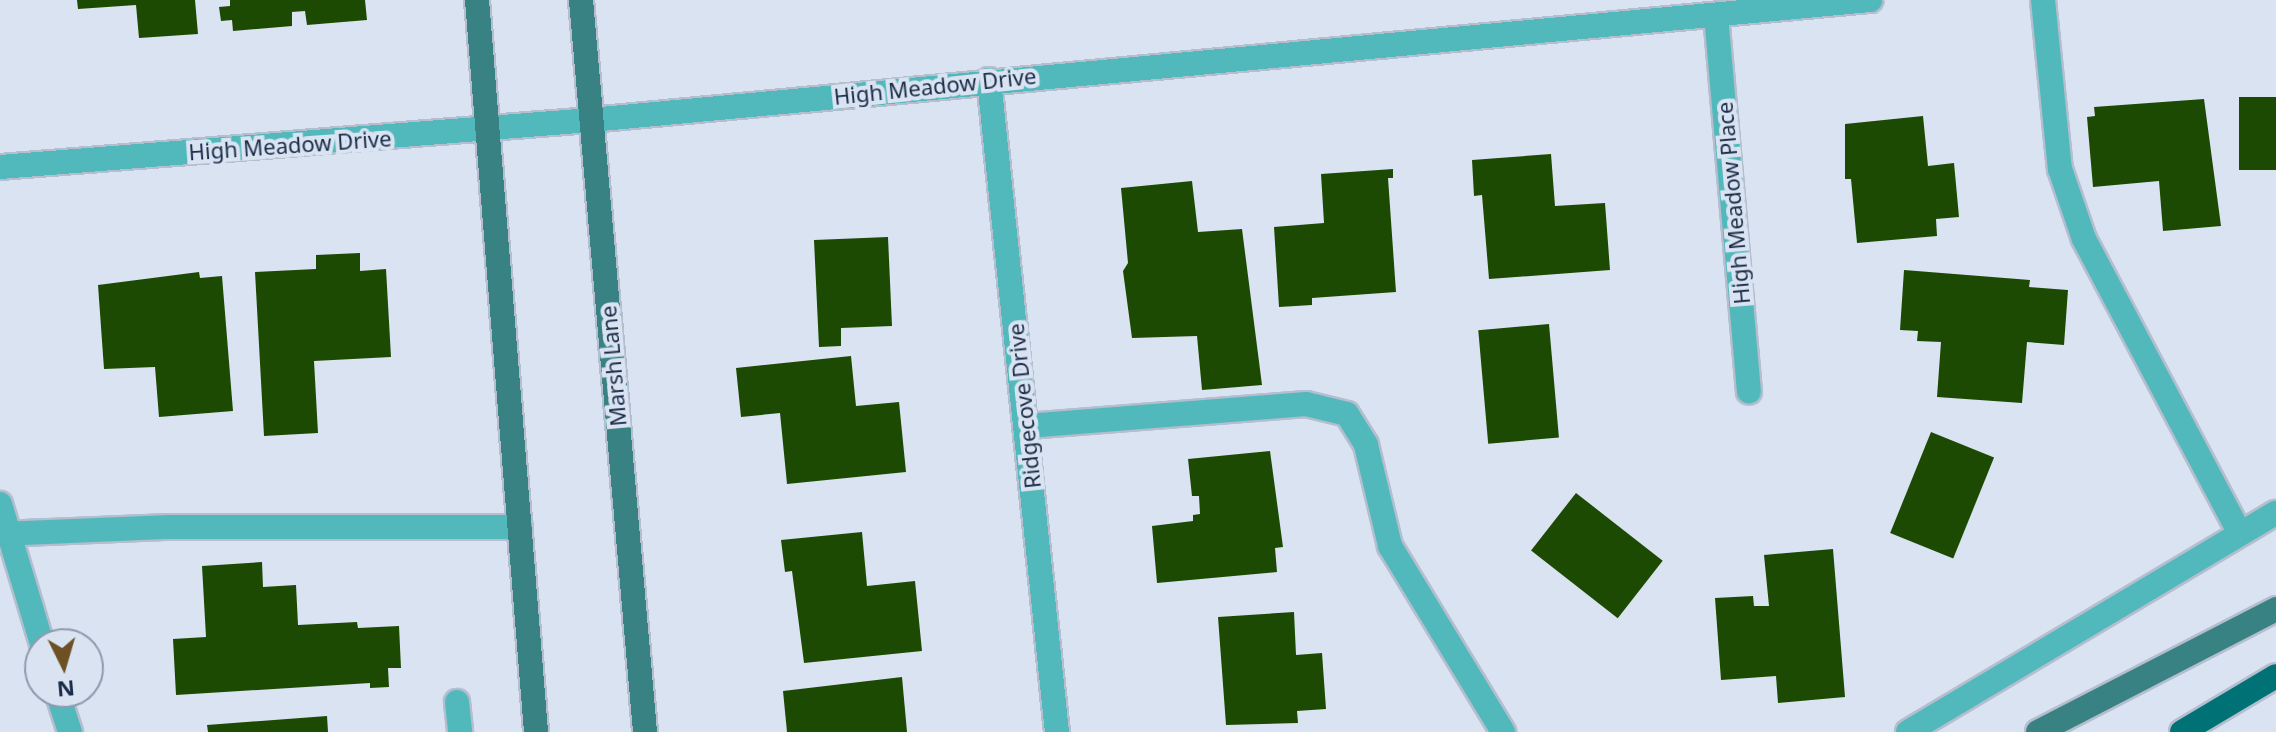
<!DOCTYPE html>
<style>
body{margin:0}
#map{position:relative;width:2276px;height:732px;overflow:hidden;background:#dae3f1;font-family:"Noto Sans",sans-serif}
div>[style]{position:absolute}
.building>*{inset:0;background:#1c4a03;transform-origin:0 0}
.roads{filter:drop-shadow(2px 0 #b4becf) drop-shadow(-2px 0 #b4becf) drop-shadow(0 2px #b4becf) drop-shadow(0 -2px #b4becf)}
.minor>*{height:24px;margin:-12px;padding:0 12px;transform-origin:12px;border-radius:12px;background:#51b9bc}
.major>*{height:24px;margin:-12px;padding:0 12px;transform-origin:12px;border-radius:12px;background:#398284}
.highway>*{height:24px;margin:-12px;padding:0 12px;transform-origin:12px;border-radius:12px;background:#007275}
span{translate:-50% -50%;white-space:nowrap;text-align:center;line-height:1.15;-webkit-text-stroke:8px #dae3f1;paint-order:stroke}
.street-label{font-size:22px;color:#1a2c47}
.north{position:absolute;left:24px;top:628px;width:80px;height:80px;box-sizing:border-box;background:#dae3f1;border:2px solid #8d9aad;border-radius:50%;rotate:175deg;font-size:22px;font-weight:700;line-height:32px;text-align:center;color:#1a2c47}
.north::after{content:'';display:block;margin:auto;width:28px;height:36px;background:#6d5124;clip-path:polygon(50% 0,100% 100%,50% 72%,0 100%)}
</style>
<div id="map">
<div class="building">
<i style="clip-path:polygon(77px 0,195px 0,198px 34px,139px 38px,136px 5px,78px 9px)"></i>
<i style="clip-path:polygon(230px 0,365px 0,367px 20px,307px 25px,305px 11px,292px 12px,292px 26px,233px 31px,232px 20px,221px 21px,219px 7px,230px 6px)"></i>
<i style="left:2276px;top:97px;width:73px;height:37px;rotate:90deg"></i>
<i style="clip-path:polygon(2204px 99px,2221px 226px,2163px 231px,2159px 181px,2093px 187px,2087px 117px,2095px 116px,2094px 107px)"></i>
<i style="clip-path:polygon(1923px 116px,1928px 166px,1954px 163px,1959px 217px,1936px 219px,1937px 236px,1857px 243px,1851px 179px,1845px 179px,1845px 124px)"></i>
<i style="clip-path:polygon(1551px 154px,1555px 206px,1605px 203px,1610px 270px,1489px 279px,1482px 195px,1474px 196px,1472px 160px)"></i>
<i style="clip-path:polygon(1393px 169px,1393px 178px,1388px 178px,1396px 292px,1312px 298px,1312px 305px,1279px 307px,1274px 227px,1324px 223px,1321px 174px)"></i>
<i style="clip-path:polygon(1192px 181px,1198px 232px,1242px 229px,1262px 385px,1202px 390px,1197px 336px,1132px 338px,1123px 271px,1128px 263px,1121px 188px)"></i>
<i style="clip-path:polygon(888px 237px,892px 326px,841px 328px,841px 346px,819px 347px,814px 240px)"></i>
<i style="clip-path:polygon(360px 253px,360px 271px,386px 269px,391px 357px,314px 361px,318px 433px,264px 436px,255px 272px,316px 269px,316px 255px)"></i>
<i style="clip-path:polygon(1904px 270px,2030px 280px,2029px 287px,2068px 290px,2064px 345px,2027px 342px,2022px 403px,1937px 397px,1941px 342px,1917px 341px,1918px 331px,1900px 330px)"></i>
<i style="clip-path:polygon(199px 272px,200px 278px,222px 276px,233px 411px,159px 417px,155px 367px,104px 369px,98px 285px)"></i>
<i style="left:1549px;top:324px;width:114px;height:71px;rotate:85deg"></i>
<i style="clip-path:polygon(851px 356px,856px 406px,899px 402px,906px 472px,787px 484px,780px 413px,741px 417px,736px 368px)"></i>
<i style="left:1931px;top:432px;width:68px;height:109px;rotate:22deg"></i>
<i style="clip-path:polygon(1270px 451px,1283px 547px,1275px 548px,1277px 572px,1157px 583px,1152px 526px,1193px 521px,1193px 515px,1200px 514px,1199px 496px,1192px 496px,1188px 459px)"></i>
<i style="left:1576px;top:493px;width:110px;height:73px;rotate:38deg"></i>
<i style="clip-path:polygon(862px 532px,867px 586px,915px 581px,922px 651px,804px 663px,792px 571px,785px 572px,781px 540px)"></i>
<i style="clip-path:polygon(1833px 549px,1845px 697px,1778px 703px,1776px 676px,1721px 680px,1715px 598px,1753px 596px,1754px 606px,1769px 606px,1764px 555px)"></i>
<i style="clip-path:polygon(262px 562px,263px 587px,296px 585px,298px 625px,357px 622px,358px 628px,399px 626px,401px 668px,388px 668px,389px 687px,370px 688px,370px 683px,176px 695px,173px 639px,206px 637px,202px 566px)"></i>
<i style="clip-path:polygon(1294px 612px,1296px 655px,1322px 653px,1326px 709px,1297px 711px,1298px 723px,1226px 725px,1218px 617px)"></i>
<i style="clip-path:polygon(902px 677px,907px 732px,787px 732px,783px 691px)"></i>
<i style="clip-path:polygon(327px 716px,328px 732px,208px 732px,207px 725px)"></i>
</div>
<div class="roads">
<div class="minor">
<i style="left:2043px;top:0;width:170px;rotate:84.3deg"></i>
<i style="left:2060px;top:169px;width:74px;rotate:71.1deg"></i>
<i style="left:2084px;top:239px;width:331px;rotate:62.1deg"></i>
<i style="left:1716px;top:15px;width:378px;rotate:85deg"></i>
<i style="left:989px;top:80px;width:656px;rotate:84.05deg"></i>
<i style="left:0;top:167px;width:593px;rotate:-4.55deg"></i>
<i style="left:591px;top:120px;width:1285px;rotate:-5.36deg"></i>
<i style="left:1027px;top:426px;width:280px;rotate:-4.5deg"></i>
<i style="left:1306px;top:404px;width:42px;rotate:13.7deg"></i>
<i style="left:1347px;top:414px;width:36px;rotate:58deg"></i>
<i style="left:1366px;top:445px;width:104px;rotate:76.6deg"></i>
<i style="left:1390px;top:546px;width:218px;rotate:58.7deg"></i>
<i style="left:0;top:504px;width:146px;rotate:73.3deg"></i>
<i style="left:0;top:534px;width:170px;rotate:-2.4deg"></i>
<i style="left:170px;top:527px;width:350px"></i>
<i style="left:57px;top:692px;width:42px;rotate:72deg"></i>
<i style="left:457px;top:702px;width:30px;rotate:84deg"></i>
<i style="left:1908px;top:732px;width:428px;rotate:-30.8deg"></i>
</div>
<div class="major">
<i style="left:477px;top:0;width:734px;rotate:85.39deg"></i>
<i style="left:581px;top:0;width:735px;rotate:85deg"></i>
<i style="left:2038px;top:732px;width:268px;rotate:-27.3deg"></i>
</div>
<div class="highway">
<i style="left:2182px;top:732px;width:109px;rotate:-30.8deg"></i>
</div>
</div>
<div class="street-label">
<span style="left:935px;top:86px;rotate:-6deg">High Meadow Drive</span>
<span style="left:290px;top:145px;rotate:-4deg">High Meadow Drive</span>
<span style="left:1733px;top:203px;rotate:-95deg">High Meadow Place</span>
<span style="left:613px;top:366px;rotate:-95deg">Marsh Lane</span>
<span style="left:1024px;top:406px;rotate:-96deg">Ridgecove Drive</span>
</div>
<div class="north">N</div>
</div>
